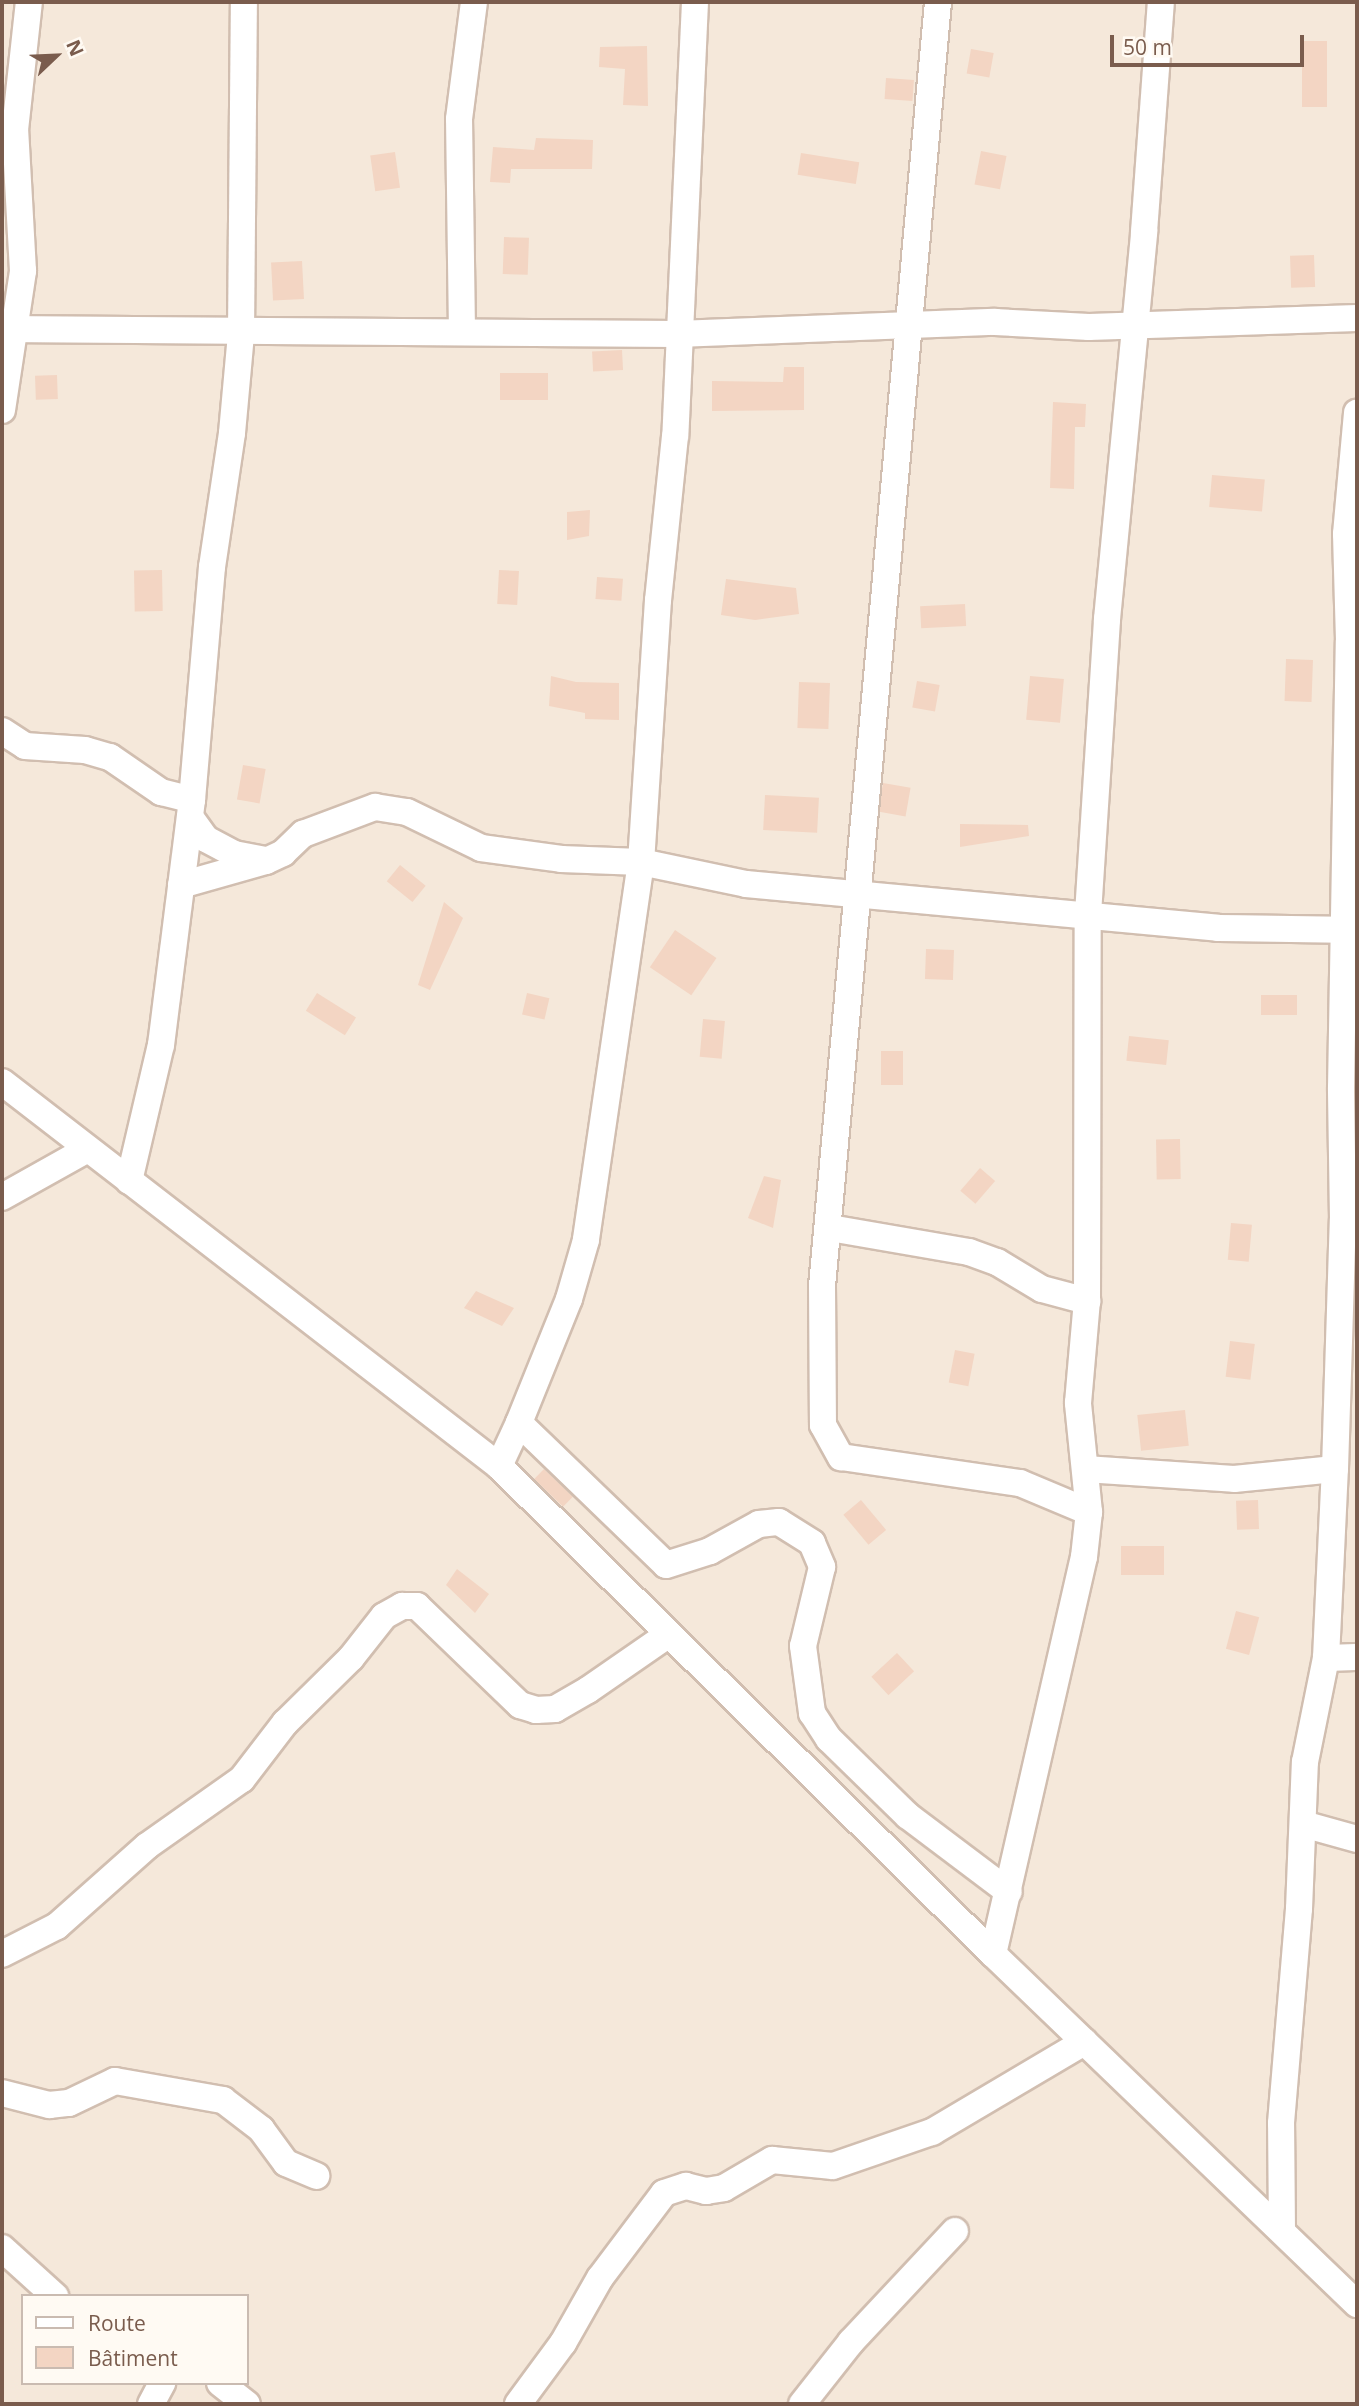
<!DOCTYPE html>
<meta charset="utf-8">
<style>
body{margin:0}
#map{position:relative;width:1359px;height:2406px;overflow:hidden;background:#fdf6ec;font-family:"Open Sans",sans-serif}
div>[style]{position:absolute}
.residential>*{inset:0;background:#f5e8da}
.building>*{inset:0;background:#f3d5c3;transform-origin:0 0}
.roads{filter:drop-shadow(2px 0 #d1beb0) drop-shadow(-2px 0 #d1beb0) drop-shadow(0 2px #d1beb0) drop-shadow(0 -2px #d1beb0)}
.minor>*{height:26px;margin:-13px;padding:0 13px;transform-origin:13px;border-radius:13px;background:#fff}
span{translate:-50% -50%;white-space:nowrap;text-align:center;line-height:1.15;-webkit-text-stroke:7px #fffaf3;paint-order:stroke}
.frame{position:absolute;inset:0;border:4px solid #7a5c4d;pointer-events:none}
.legend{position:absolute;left:21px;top:2294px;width:228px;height:91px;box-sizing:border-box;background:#fffaf3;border:2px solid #cabbb1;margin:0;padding:9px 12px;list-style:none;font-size:21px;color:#7a5c4d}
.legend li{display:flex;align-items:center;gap:14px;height:35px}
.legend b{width:35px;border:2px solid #cabbb1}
.north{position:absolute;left:21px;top:21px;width:70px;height:70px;-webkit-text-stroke:5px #fffaf3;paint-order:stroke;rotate:67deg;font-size:19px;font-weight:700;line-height:28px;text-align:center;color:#7a5c4d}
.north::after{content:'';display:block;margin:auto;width:24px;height:32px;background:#7a5c4d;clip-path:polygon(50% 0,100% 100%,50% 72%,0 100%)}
.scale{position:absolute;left:1110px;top:35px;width:194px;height:32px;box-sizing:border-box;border:4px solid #7a5c4d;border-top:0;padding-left:9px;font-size:21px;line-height:24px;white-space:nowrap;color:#7a5c4d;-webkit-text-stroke:5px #fffaf3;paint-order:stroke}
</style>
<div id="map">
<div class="residential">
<i style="clip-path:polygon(evenodd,2px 2px,1357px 2px,1357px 2404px,2px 2404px,2px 2px,23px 2296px,247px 2296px,247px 2383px,23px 2383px,23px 2296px)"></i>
</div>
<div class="building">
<i style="left:1302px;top:41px;width:25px;height:66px"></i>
<i style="clip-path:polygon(647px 46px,648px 106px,623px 105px,625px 69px,599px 67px,600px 47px)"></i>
<i style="left:971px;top:49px;width:23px;height:25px;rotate:10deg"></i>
<i style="left:886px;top:78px;width:28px;height:21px;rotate:4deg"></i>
<i style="clip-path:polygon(536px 138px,593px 140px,592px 169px,511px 169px,510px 183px,490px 182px,493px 147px,534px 150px)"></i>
<i style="left:981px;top:151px;width:26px;height:34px;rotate:11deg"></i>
<i style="left:395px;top:152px;width:36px;height:25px;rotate:82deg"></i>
<i style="left:801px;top:153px;width:59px;height:22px;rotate:9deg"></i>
<i style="left:504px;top:237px;width:25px;height:37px;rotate:2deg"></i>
<i style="left:1314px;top:255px;width:32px;height:24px;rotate:88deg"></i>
<i style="left:302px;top:261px;width:38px;height:31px;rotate:87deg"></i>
<i style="left:622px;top:350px;width:20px;height:30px;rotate:87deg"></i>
<i style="clip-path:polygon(784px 367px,804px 367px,804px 410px,712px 411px,712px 381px,783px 382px)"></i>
<i style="left:548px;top:373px;width:27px;height:48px;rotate:90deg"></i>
<i style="left:57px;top:375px;width:24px;height:22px;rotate:88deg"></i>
<i style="clip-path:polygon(1053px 402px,1086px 404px,1085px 427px,1075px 427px,1074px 489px,1050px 488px)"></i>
<i style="left:1212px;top:475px;width:53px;height:32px;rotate:5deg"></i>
<i style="clip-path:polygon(590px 510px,589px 536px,567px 540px,567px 512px)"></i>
<i style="left:162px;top:570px;width:41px;height:28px;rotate:89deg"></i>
<i style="left:499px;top:570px;width:20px;height:34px;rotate:3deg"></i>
<i style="left:597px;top:577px;width:26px;height:22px;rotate:4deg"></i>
<i style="clip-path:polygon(726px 579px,796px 588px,799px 614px,755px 620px,721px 615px)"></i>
<i style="left:965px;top:604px;width:22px;height:45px;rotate:87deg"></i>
<i style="left:1286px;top:659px;width:27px;height:42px;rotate:2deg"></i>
<i style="clip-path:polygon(551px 676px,576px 682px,619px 683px,619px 720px,585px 719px,585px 713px,549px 706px)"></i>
<i style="left:1030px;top:676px;width:34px;height:44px;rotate:5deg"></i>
<i style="left:917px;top:681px;width:23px;height:27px;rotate:10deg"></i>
<i style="left:799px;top:682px;width:31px;height:46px;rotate:2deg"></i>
<i style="left:243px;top:765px;width:23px;height:35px;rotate:10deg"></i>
<i style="left:883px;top:783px;width:28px;height:29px;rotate:10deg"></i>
<i style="left:765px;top:795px;width:54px;height:35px;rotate:3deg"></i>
<i style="clip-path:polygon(960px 824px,1028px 825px,1029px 836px,960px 847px)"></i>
<i style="left:400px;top:865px;width:33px;height:21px;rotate:39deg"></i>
<i style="clip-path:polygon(444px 902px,463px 918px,430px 990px,418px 985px)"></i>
<i style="left:675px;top:930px;width:50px;height:45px;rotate:34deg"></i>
<i style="left:926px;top:949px;width:28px;height:30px;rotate:2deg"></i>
<i style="left:317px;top:993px;width:46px;height:21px;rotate:32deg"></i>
<i style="left:527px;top:993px;width:23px;height:22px;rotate:13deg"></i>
<i style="left:1261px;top:995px;width:36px;height:20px"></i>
<i style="left:703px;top:1019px;width:22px;height:38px;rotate:5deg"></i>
<i style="left:1129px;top:1036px;width:40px;height:25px;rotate:6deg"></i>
<i style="left:881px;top:1051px;width:22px;height:34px"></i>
<i style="left:1180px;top:1139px;width:40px;height:24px;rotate:89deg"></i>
<i style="left:980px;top:1168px;width:20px;height:30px;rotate:41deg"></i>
<i style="clip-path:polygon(764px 1176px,781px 1180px,773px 1228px,748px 1218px)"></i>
<i style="left:1231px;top:1223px;width:21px;height:37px;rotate:5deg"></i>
<i style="clip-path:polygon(476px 1291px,514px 1308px,502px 1326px,464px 1308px)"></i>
<i style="left:1230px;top:1341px;width:25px;height:36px;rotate:7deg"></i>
<i style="left:955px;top:1350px;width:20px;height:33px;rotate:11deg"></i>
<i style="left:1185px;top:1410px;width:36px;height:48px;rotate:84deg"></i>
<i style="left:544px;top:1469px;width:40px;height:14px;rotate:44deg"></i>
<i style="left:861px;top:1500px;width:39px;height:23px;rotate:50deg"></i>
<i style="left:1258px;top:1500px;width:29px;height:22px;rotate:88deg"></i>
<i style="left:1121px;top:1546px;width:43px;height:29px"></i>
<i style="clip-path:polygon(457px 1569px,489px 1594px,475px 1613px,446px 1585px)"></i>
<i style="left:1236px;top:1611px;width:24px;height:39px;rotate:15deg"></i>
<i style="left:897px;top:1653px;width:25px;height:35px;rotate:47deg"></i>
</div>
<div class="roads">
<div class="minor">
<i style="left:695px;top:2px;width:434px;rotate:92.6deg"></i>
<i style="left:675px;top:436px;width:165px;rotate:95.9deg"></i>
<i style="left:658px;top:600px;width:263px;rotate:93.7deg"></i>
<i style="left:641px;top:862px;width:382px;rotate:98.3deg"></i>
<i style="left:586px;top:1240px;width:61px;rotate:106.1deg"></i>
<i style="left:569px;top:1299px;width:134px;rotate:112deg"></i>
<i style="left:519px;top:1423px;width:204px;rotate:44deg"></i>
<i style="left:666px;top:1565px;width:46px;rotate:-17.7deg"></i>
<i style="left:710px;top:1551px;width:56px;rotate:-28.9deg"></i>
<i style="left:759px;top:1524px;width:20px;rotate:-6deg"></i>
<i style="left:779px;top:1522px;width:39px;rotate:32deg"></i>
<i style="left:812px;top:1543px;width:26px;rotate:67deg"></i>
<i style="left:822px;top:1567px;width:81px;rotate:103.5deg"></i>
<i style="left:803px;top:1646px;width:68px;rotate:82.3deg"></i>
<i style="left:812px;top:1713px;width:31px;rotate:57deg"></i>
<i style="left:829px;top:1739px;width:110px;rotate:44.3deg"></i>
<i style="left:908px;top:1816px;width:126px;rotate:37deg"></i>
<i style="left:938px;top:2px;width:1289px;rotate:95.16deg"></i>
<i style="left:822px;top:1286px;width:139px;rotate:89.6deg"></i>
<i style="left:823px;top:1425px;width:37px;rotate:61deg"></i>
<i style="left:841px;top:1457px;width:181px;rotate:8.3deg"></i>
<i style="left:1020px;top:1483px;width:75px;rotate:22.8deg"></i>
<i style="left:2px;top:329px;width:675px;rotate:0.42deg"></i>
<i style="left:677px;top:334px;width:318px;rotate:-2.2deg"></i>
<i style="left:995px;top:322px;width:94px;rotate:3deg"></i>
<i style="left:1089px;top:327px;width:268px;rotate:-1.9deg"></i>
<i style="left:462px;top:332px;width:213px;rotate:-90.8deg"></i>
<i style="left:459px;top:119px;width:118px;rotate:-82.7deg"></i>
<i style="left:2px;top:410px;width:141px;rotate:-81.4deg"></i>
<i style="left:23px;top:271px;width:141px;rotate:-93.2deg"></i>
<i style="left:15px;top:130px;width:129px;rotate:-83.8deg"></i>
<i style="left:2px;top:731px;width:27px;rotate:33deg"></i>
<i style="left:25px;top:746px;width:60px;rotate:3.8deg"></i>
<i style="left:85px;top:750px;width:26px;rotate:16deg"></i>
<i style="left:110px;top:757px;width:62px;rotate:34.5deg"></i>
<i style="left:161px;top:792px;width:32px;rotate:14deg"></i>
<i style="left:190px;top:817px;width:27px;rotate:54deg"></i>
<i style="left:206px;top:839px;width:32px;rotate:28deg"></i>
<i style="left:234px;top:854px;width:32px;rotate:11deg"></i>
<i style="left:181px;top:885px;width:88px;rotate:-15.8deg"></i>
<i style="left:266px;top:861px;width:19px;rotate:-25deg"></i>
<i style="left:283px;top:853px;width:28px;rotate:-44deg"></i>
<i style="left:303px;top:834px;width:77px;rotate:-20.6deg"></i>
<i style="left:375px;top:807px;width:32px;rotate:9deg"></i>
<i style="left:407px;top:812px;width:82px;rotate:25.9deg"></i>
<i style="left:481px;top:848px;width:81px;rotate:7.8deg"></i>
<i style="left:561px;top:859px;width:80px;rotate:2.1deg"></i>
<i style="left:641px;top:862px;width:107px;rotate:11.8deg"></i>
<i style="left:746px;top:884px;width:474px;rotate:5.3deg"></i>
<i style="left:1218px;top:928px;width:139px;rotate:0.8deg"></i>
<i style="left:2px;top:1082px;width:628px;rotate:37.69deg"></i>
<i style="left:499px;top:1466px;width:694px;rotate:44.65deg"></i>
<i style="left:993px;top:1954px;width:505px;rotate:43.88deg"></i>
<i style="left:129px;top:1181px;width:140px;rotate:-76.8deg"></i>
<i style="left:161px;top:1045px;width:247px;rotate:-82.8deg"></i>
<i style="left:192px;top:800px;width:234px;rotate:-85.1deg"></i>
<i style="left:212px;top:567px;width:135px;rotate:-81.5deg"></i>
<i style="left:232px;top:433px;width:99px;rotate:-84.8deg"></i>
<i style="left:241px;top:334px;width:332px;rotate:-89.5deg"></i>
<i style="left:2px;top:1197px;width:98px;rotate:-29.2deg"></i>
<i style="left:830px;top:1228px;width:141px;rotate:9.8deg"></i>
<i style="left:969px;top:1252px;width:30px;rotate:20deg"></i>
<i style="left:997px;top:1262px;width:52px;rotate:31deg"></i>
<i style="left:1042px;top:1289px;width:47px;rotate:14.9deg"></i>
<i style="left:499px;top:1466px;width:47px;rotate:-65.1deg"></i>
<i style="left:1085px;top:1469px;width:149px;rotate:3.8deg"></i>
<i style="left:1234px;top:1479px;width:101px;rotate:-5.7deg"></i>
<i style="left:1326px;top:1658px;width:31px;rotate:-2deg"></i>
<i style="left:1303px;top:1824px;width:56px;rotate:15.5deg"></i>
<i style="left:2px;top:1954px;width:62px;rotate:-27deg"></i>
<i style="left:57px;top:1926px;width:120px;rotate:-41.6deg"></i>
<i style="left:147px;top:1846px;width:116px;rotate:-35.2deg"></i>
<i style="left:242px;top:1779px;width:71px;rotate:-52.5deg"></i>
<i style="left:285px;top:1723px;width:93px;rotate:-44.6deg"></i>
<i style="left:351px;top:1658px;width:53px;rotate:-51.8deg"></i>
<i style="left:384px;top:1616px;width:21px;rotate:-29deg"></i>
<i style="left:402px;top:1606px;width:15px"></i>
<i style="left:417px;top:1606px;width:143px;rotate:43.9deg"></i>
<i style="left:520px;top:1705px;width:17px;rotate:17deg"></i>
<i style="left:536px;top:1710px;width:19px;rotate:-3deg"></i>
<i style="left:555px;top:1709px;width:38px;rotate:-30deg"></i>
<i style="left:588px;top:1690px;width:98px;rotate:-34.7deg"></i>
<i style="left:993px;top:1954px;width:407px;rotate:-77.1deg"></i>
<i style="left:1084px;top:1557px;width:45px;rotate:-83.7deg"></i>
<i style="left:1089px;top:1512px;width:110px;rotate:-95.8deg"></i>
<i style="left:1078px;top:1403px;width:102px;rotate:-85deg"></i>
<i style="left:1087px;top:1301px;width:387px;rotate:-89.9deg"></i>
<i style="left:1088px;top:914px;width:296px;rotate:-86.3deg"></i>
<i style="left:1107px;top:619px;width:389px;rotate:-84.5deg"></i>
<i style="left:1144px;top:232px;width:231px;rotate:-85.8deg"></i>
<i style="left:2px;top:2093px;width:49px;rotate:14.3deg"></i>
<i style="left:49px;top:2105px;width:20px;rotate:-6deg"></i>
<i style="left:69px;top:2103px;width:51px;rotate:-25.6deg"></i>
<i style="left:115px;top:2081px;width:110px;rotate:10deg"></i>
<i style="left:223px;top:2100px;width:48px;rotate:37.3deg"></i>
<i style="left:261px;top:2129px;width:42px;rotate:53.7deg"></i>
<i style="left:286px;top:2163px;width:33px;rotate:23deg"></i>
<i style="left:1282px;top:2231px;width:108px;rotate:-90.5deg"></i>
<i style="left:1281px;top:2123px;width:215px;rotate:-85.2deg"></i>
<i style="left:1299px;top:1909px;width:147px;rotate:-87.7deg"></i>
<i style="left:1305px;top:1762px;width:106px;rotate:-78.6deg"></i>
<i style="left:1326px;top:1658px;width:189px;rotate:-87.3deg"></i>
<i style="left:1335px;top:1469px;width:250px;rotate:-88.2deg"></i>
<i style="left:1343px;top:1219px;width:131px;rotate:-90.9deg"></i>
<i style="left:1341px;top:1088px;width:447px;rotate:-89deg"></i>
<i style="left:1349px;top:641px;width:107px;rotate:-91.6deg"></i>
<i style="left:1346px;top:534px;width:122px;rotate:-84.8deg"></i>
<i style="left:2px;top:2248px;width:72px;rotate:42.2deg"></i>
<i style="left:220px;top:2383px;width:34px;rotate:38deg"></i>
<i style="left:151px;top:2404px;width:24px;rotate:-62deg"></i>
<i style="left:518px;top:2404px;width:76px;rotate:-53.6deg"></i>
<i style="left:563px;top:2343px;width:75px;rotate:-60.4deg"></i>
<i style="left:600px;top:2278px;width:106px;rotate:-53deg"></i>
<i style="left:664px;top:2193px;width:23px;rotate:-18deg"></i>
<i style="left:686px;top:2186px;width:21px;rotate:14deg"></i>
<i style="left:706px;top:2191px;width:18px;rotate:-9deg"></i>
<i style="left:724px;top:2188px;width:56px;rotate:-30.3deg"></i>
<i style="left:772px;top:2160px;width:61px;rotate:5.6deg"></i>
<i style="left:833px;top:2166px;width:105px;rotate:-19deg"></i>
<i style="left:932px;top:2132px;width:177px;rotate:-30.6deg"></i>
<i style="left:802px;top:2404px;width:79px;rotate:-51.7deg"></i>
<i style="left:851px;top:2342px;width:152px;rotate:-46.9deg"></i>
</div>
</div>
<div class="frame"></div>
<ul class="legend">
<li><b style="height:9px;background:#fff"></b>Route</li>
<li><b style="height:19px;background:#f3d5c3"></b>Bâtiment</li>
</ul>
<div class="north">N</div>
<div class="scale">50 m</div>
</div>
